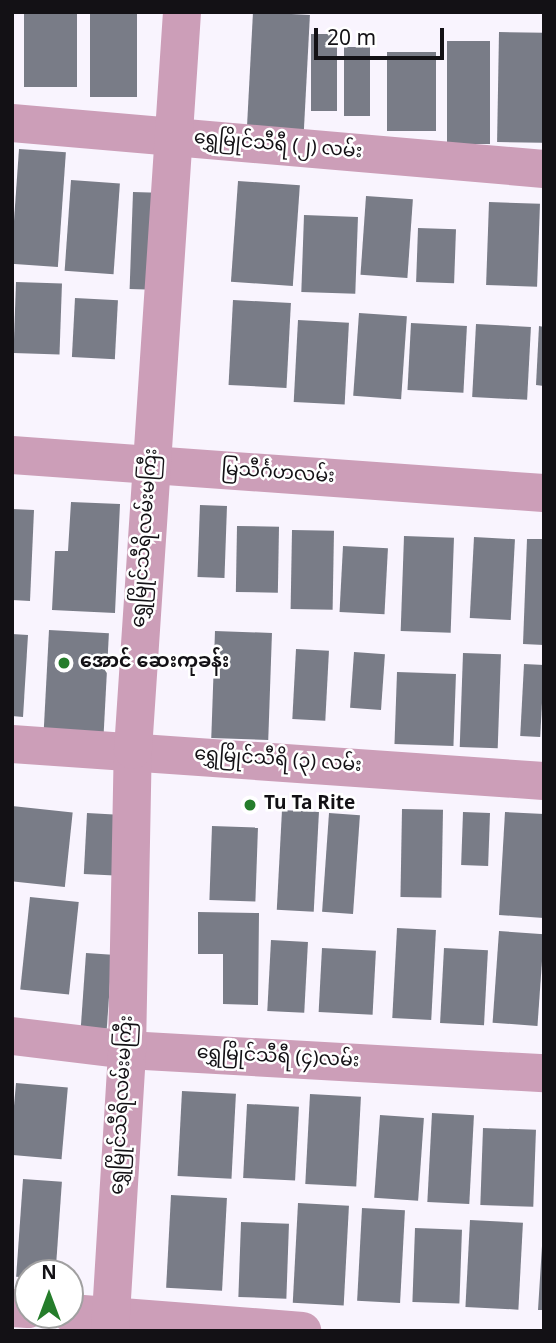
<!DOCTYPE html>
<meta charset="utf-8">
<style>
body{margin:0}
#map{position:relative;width:556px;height:1343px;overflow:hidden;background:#f9f4fe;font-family:Georgia,"Noto Sans Myanmar",serif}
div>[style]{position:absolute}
.building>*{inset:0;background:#797c87;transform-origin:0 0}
.minor>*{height:38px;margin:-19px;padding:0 19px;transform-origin:19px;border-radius:19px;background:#cc9eb8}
.dots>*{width:19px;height:19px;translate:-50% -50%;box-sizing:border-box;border:4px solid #fff;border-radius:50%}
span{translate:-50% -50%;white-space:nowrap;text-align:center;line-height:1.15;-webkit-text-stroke:5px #fff;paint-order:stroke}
.street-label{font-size:19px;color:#131115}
.poi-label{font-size:19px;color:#131115;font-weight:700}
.left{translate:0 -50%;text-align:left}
.frame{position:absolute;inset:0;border:14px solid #131115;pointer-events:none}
.north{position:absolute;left:14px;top:1259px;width:70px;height:70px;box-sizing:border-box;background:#fff;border:2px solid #a1a0a1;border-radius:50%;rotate:0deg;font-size:19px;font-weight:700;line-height:28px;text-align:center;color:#131115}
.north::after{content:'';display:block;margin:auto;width:24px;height:32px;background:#257d2b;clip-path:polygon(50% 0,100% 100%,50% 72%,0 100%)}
.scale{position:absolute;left:314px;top:28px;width:130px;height:32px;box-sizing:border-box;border:4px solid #131115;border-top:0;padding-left:9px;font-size:21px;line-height:24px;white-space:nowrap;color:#131115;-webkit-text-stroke:5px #fff;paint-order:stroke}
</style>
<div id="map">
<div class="building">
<i style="left:24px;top:12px;width:53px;height:75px"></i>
<i style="left:90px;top:12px;width:47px;height:85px"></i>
<i style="left:253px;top:12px;width:57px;height:117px;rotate:3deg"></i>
<i style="left:499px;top:32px;width:45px;height:110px;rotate:1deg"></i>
<i style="left:311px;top:34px;width:26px;height:77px"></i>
<i style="left:447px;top:41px;width:43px;height:103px"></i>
<i style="left:344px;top:47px;width:26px;height:69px"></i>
<i style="left:387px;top:52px;width:49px;height:79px"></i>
<i style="left:19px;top:149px;width:47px;height:115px;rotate:4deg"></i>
<i style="left:71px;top:180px;width:49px;height:91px;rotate:4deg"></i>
<i style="left:238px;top:181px;width:62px;height:101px;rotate:4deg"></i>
<i style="left:133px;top:192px;width:25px;height:97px;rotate:2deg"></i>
<i style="left:366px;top:196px;width:47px;height:79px;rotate:4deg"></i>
<i style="left:489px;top:202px;width:51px;height:83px;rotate:2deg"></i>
<i style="left:304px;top:215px;width:54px;height:77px;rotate:2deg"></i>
<i style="left:418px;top:228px;width:38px;height:54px;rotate:2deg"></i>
<i style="left:16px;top:282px;width:46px;height:71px;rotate:2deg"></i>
<i style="left:75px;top:298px;width:43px;height:59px;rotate:3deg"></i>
<i style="left:233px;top:300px;width:58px;height:85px;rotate:3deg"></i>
<i style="left:359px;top:313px;width:48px;height:83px;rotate:4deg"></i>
<i style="left:298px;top:320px;width:51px;height:82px;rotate:3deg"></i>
<i style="left:411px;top:323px;width:56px;height:67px;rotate:3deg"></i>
<i style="left:476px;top:324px;width:55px;height:73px;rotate:3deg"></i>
<i style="clip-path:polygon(539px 326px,544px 327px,544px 386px,536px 385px)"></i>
<i style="clip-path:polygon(71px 502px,120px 504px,115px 613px,52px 610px,55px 551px,68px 551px)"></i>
<i style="left:200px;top:505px;width:27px;height:72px;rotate:2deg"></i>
<i style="clip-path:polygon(12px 509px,34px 510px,30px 601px,12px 600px)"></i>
<i style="left:237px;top:526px;width:42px;height:66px;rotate:1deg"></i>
<i style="left:292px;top:530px;width:42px;height:79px;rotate:1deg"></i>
<i style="left:404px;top:536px;width:50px;height:95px;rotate:2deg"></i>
<i style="left:474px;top:537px;width:41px;height:81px;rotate:3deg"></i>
<i style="clip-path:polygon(527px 539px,544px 539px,544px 645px,523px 644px)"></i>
<i style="left:343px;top:546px;width:45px;height:66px;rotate:3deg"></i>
<i style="left:49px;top:630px;width:60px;height:102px;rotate:3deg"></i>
<i style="left:215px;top:631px;width:57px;height:107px;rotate:2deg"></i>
<i style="clip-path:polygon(12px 634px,28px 635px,23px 717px,12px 716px)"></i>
<i style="left:296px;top:649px;width:33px;height:70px;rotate:3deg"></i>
<i style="left:354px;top:652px;width:31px;height:56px;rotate:4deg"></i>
<i style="left:463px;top:653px;width:38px;height:94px;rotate:2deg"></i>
<i style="left:524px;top:664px;width:20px;height:72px;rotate:3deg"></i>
<i style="left:397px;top:672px;width:59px;height:72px;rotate:2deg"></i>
<i style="left:12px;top:806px;width:61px;height:75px;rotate:6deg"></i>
<i style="left:402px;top:809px;width:41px;height:88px;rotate:1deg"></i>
<i style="left:282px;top:810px;width:37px;height:100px;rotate:3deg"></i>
<i style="left:463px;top:812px;width:27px;height:53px;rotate:2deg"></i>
<i style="clip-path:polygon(505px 812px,544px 814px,544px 918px,499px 915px)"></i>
<i style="left:87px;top:813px;width:36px;height:61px;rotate:3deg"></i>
<i style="left:329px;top:813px;width:31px;height:99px;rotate:4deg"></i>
<i style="left:212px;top:826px;width:46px;height:74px;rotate:2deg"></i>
<i style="left:30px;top:897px;width:49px;height:93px;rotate:6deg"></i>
<i style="clip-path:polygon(198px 912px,259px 913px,258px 1005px,223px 1004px,223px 954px,198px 954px)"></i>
<i style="left:397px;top:928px;width:39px;height:90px;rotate:3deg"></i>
<i style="left:499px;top:931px;width:45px;height:92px;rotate:4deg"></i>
<i style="left:271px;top:940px;width:37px;height:71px;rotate:3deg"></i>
<i style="left:322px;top:948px;width:54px;height:64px;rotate:3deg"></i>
<i style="left:444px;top:948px;width:44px;height:75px;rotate:3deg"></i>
<i style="left:86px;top:953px;width:26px;height:74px;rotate:4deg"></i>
<i style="left:16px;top:1083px;width:52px;height:72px;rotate:5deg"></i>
<i style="left:182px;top:1091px;width:54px;height:85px;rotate:3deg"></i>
<i style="left:310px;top:1094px;width:51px;height:90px;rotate:3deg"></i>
<i style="left:247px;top:1104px;width:52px;height:74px;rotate:3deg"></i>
<i style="left:432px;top:1113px;width:42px;height:89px;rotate:3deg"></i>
<i style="left:380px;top:1115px;width:44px;height:83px;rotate:4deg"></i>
<i style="left:483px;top:1128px;width:53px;height:77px;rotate:2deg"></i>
<i style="left:23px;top:1179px;width:39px;height:98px;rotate:4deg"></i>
<i style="left:171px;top:1195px;width:56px;height:93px;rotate:3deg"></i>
<i style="left:298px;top:1203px;width:51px;height:100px;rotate:3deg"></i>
<i style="left:362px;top:1208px;width:43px;height:93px;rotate:3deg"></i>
<i style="left:470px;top:1220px;width:53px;height:87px;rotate:3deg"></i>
<i style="left:241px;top:1222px;width:48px;height:75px;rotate:2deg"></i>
<i style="left:415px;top:1228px;width:47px;height:74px;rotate:2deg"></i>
<i style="clip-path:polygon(542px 1246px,544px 1246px,544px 1310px,538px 1310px)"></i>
</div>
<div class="minor">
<i style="left:12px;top:123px;width:534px;rotate:4.94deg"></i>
<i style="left:12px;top:455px;width:533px;rotate:4.09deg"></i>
<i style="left:12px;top:744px;width:533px;rotate:3.98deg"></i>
<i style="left:12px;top:1036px;width:116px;rotate:6.9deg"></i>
<i style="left:127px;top:1050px;width:418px;rotate:3.2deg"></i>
<i style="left:12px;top:1308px;width:16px;rotate:4deg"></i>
<i style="left:70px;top:1313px;width:233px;rotate:4.4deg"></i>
<i style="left:110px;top:1331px;width:282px;rotate:-86.5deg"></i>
<i style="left:127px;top:1050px;width:300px;rotate:-88.9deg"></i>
<i style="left:133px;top:750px;width:740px;rotate:-86.2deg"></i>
</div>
<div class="dots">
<i style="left:64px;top:663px;background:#257d2b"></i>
<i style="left:250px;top:805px;background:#257d2b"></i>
</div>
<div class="street-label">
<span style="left:278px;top:146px;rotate:5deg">ရွှေမြိုင်သီရီ (၂) လမ်း</span>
<span style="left:278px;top:474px;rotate:4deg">မြသီင်္ဂဟလမ်း</span>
<span style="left:146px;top:538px;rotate:-86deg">ရွှေမြိုင်သီရိလမ်းမကြီး</span>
<span style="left:278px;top:761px;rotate:4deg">ရွှေမြိုင်သီရိ (၃) လမ်း</span>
<span style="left:278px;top:1058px;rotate:3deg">ရွှေမြိုင်သီရီ (၄)လမ်း</span>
<span style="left:123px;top:1105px;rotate:-87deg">ရွှေမြိုင်သီရိလမ်းမကြီး</span>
</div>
<div class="poi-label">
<span class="left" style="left:80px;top:663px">အောင် ဆေးကုခန်း</span>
<span class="left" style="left:264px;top:805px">Tu Ta Rite</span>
</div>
<div class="frame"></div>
<div class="north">N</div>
<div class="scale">20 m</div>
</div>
